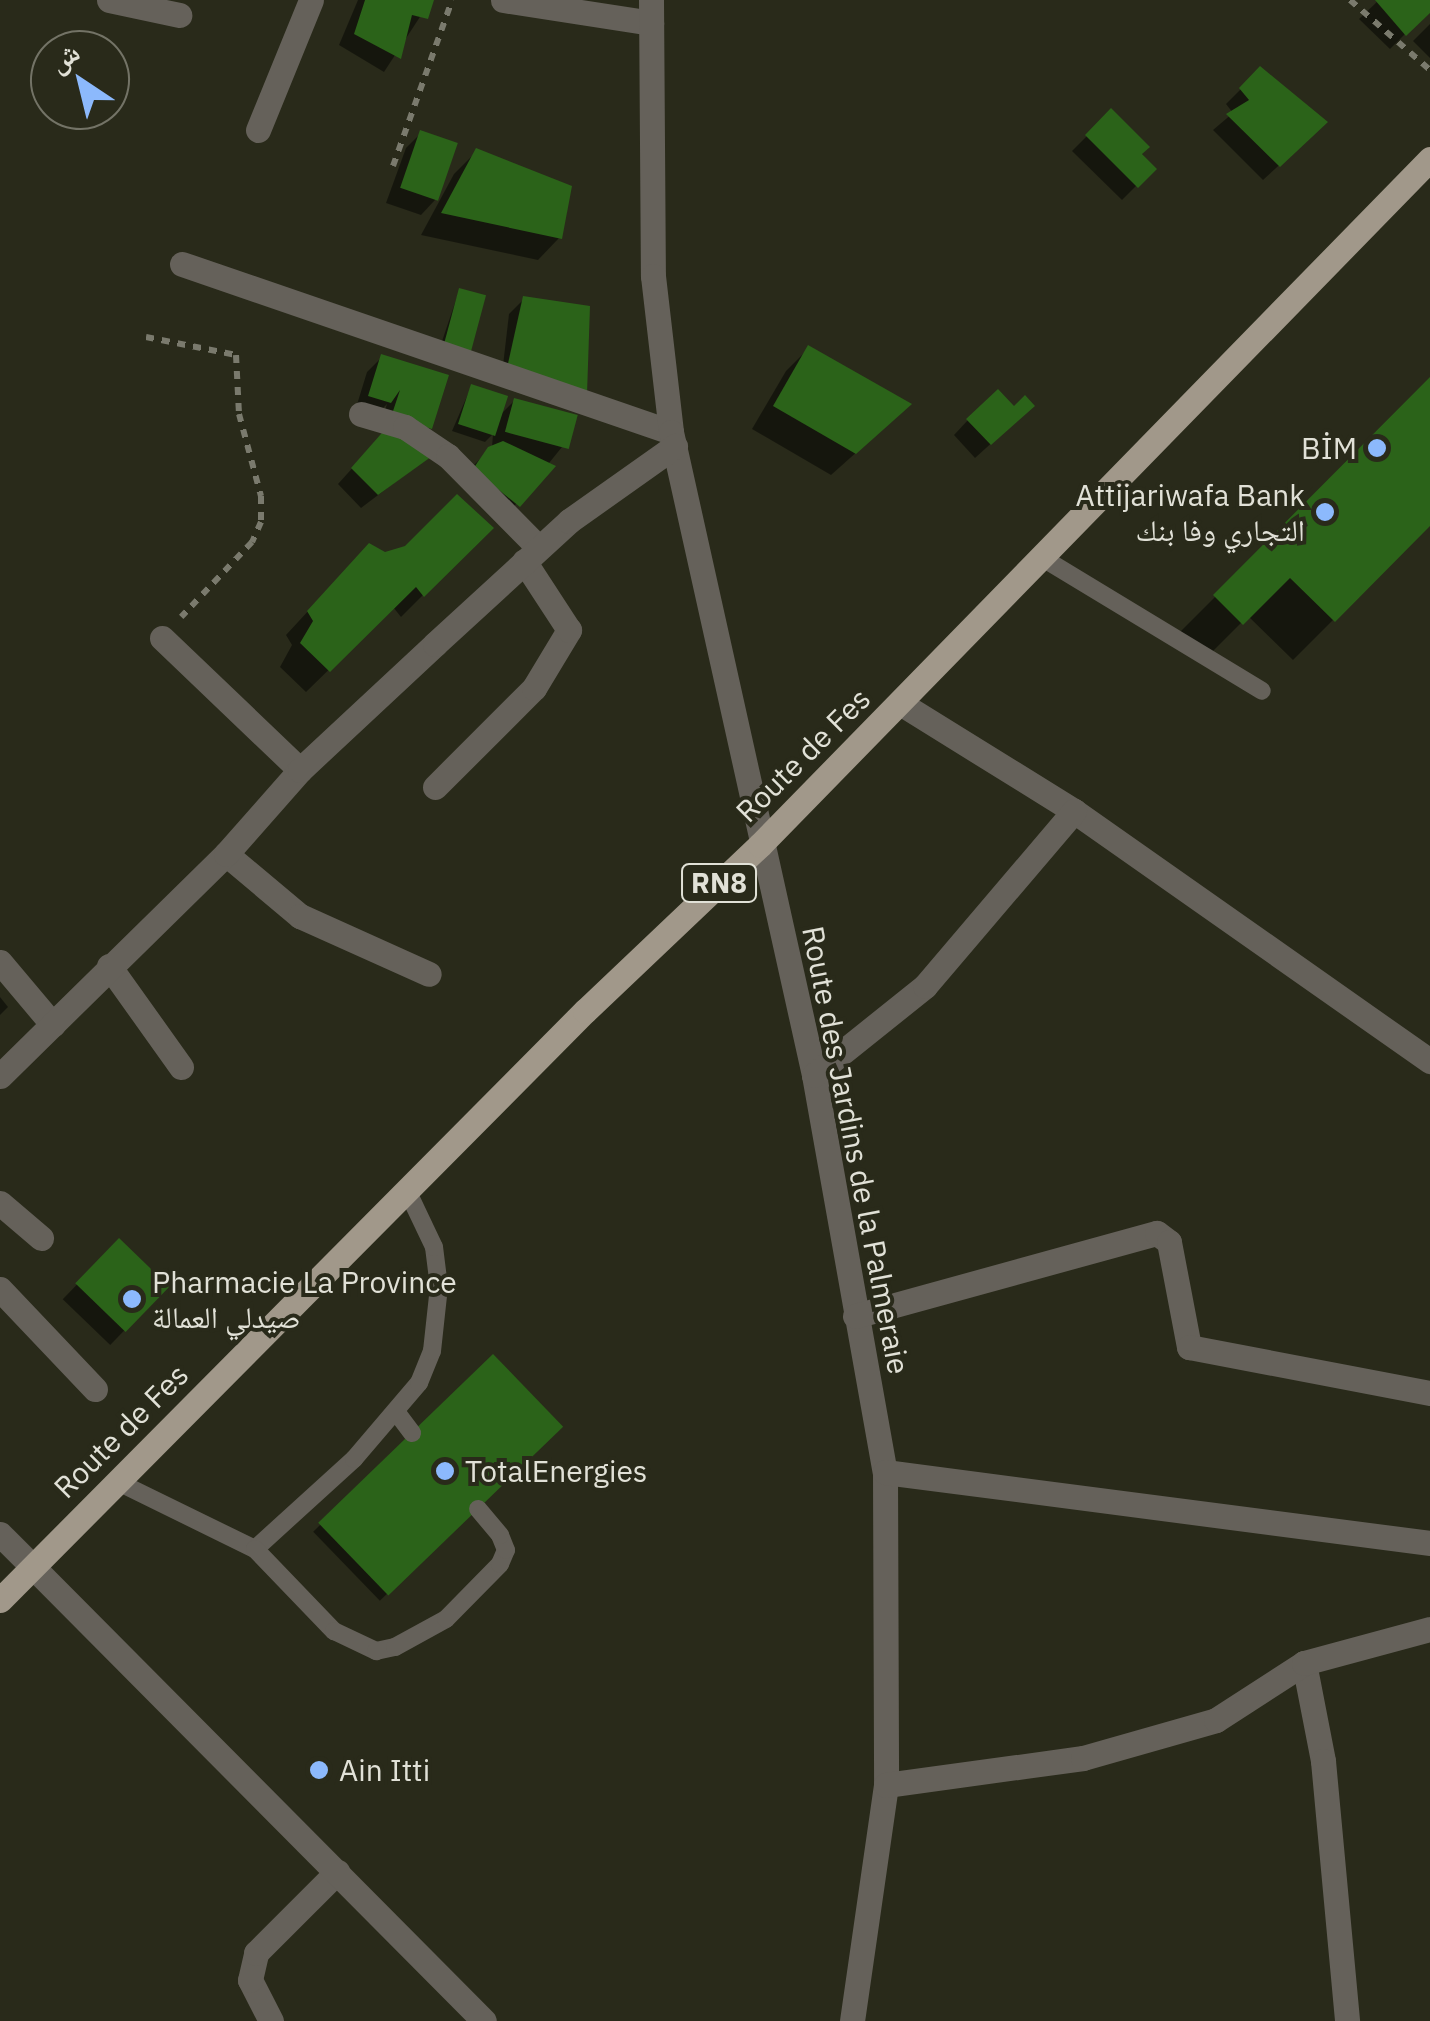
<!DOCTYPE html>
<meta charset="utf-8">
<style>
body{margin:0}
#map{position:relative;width:1430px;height:2021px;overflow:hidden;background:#292a1a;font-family:"IBM Plex Sans","Noto Naskh Arabic",sans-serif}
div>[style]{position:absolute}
.shadow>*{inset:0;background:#0007;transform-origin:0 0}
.building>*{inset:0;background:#2b6319;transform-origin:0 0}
.path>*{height:6px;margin-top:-3px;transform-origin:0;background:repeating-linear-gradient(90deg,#7a7a6d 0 8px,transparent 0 16px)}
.service>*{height:18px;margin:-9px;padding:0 9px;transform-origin:9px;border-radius:9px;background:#65615a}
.pedestrian>*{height:25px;margin:-12.5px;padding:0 12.5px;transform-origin:12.5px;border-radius:12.5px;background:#65615a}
.minor>*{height:25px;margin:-12.5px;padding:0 12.5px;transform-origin:12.5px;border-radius:12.5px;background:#65615a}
.tertiary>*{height:25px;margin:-12.5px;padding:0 12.5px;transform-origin:12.5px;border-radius:12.5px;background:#65615a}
.primary>*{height:25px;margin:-12.5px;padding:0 12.5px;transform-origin:12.5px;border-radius:12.5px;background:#a1988a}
.dots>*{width:28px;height:28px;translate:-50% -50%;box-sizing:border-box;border:5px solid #292a1a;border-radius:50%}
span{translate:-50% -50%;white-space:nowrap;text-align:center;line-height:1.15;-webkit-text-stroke:8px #292a1a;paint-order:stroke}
.shield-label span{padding:2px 8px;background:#292a1a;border:2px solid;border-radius:8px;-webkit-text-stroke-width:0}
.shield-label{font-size:28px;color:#e1e1d7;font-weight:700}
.poi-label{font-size:30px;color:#e1e1d7}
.right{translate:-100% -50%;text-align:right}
.left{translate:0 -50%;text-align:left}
.street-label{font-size:30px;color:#e1e1d7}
.north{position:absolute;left:30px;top:30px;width:100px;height:100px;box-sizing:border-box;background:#292a1a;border:2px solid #737366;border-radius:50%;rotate:325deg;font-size:28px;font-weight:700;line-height:40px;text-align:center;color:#e1e1d7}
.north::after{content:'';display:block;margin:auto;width:35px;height:45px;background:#8cb9fc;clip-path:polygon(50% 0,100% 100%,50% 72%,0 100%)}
</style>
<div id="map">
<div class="shadow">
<i style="clip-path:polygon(358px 0,431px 0,384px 72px,339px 45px)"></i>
<i style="clip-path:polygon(1379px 0,1430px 0,1430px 9px,1390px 49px,1359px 19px)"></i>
<i style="clip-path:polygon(1430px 24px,1430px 58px,1413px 41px)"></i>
<i style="clip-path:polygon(1260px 70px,1310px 137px,1263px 180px,1213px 130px,1233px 113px,1226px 104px)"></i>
<i style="clip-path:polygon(1111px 112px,1153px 169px,1122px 200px,1072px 151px)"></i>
<i style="clip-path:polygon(421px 133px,435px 200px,421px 215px,386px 203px,406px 148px)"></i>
<i style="clip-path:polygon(477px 151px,560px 237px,538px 260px,421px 235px,454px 174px)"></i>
<i style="clip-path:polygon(459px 291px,470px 349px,463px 356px,439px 350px)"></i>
<i style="clip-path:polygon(524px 299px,588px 308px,502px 374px,509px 314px)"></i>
<i style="clip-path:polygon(809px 348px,886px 426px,831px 475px,752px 429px,786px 371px)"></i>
<i style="clip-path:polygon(382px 357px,430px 428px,414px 444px,431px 455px,361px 508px,338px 484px,384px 433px,378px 431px,387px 404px,374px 417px,355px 411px,367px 372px)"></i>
<i style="clip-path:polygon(1430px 382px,1430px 523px,1293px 660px,1248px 616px,1201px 663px,1175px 637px)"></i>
<i style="clip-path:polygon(471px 387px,498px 417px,514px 401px,562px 447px,503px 520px,474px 465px,492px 447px,493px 434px,485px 442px,452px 431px)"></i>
<i style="clip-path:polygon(968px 420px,1017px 420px,975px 458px,954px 435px)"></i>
<i style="clip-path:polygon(490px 528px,401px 617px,393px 607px,306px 692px,280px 667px,292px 645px,286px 635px,347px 569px)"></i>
<i style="clip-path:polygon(0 997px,8px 1007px,0 1015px)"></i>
<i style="left:119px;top:1241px;width:66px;height:81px;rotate:44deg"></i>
<i style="left:493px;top:1358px;width:96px;height:250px;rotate:46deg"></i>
</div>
<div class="building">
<i style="clip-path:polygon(365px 0,434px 0,428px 19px,412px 15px,401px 59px,354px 34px)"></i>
<i style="clip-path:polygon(1375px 0,1430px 0,1430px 13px,1406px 36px)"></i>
<i style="clip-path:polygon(1260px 66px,1328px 122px,1280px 167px,1226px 114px,1249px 100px,1239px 88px)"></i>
<i style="clip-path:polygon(1111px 108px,1150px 147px,1142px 154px,1157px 169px,1138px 188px,1085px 135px)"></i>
<i style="left:420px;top:130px;width:40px;height:61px;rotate:19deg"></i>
<i style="clip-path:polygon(476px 148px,572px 186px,562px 239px,441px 213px)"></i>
<i style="left:459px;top:288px;width:28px;height:58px;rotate:15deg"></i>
<i style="clip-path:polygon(523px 296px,590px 306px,587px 394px,507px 368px)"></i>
<i style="clip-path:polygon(808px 345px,912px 404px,856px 454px,773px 406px)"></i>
<i style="clip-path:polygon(381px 354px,449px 375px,432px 429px,391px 417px,400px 390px,391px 403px,368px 396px)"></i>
<i style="clip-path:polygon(1430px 377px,1430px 526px,1335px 622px,1290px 578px,1243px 625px,1213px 595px)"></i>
<i style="left:471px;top:384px;width:39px;height:42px;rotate:18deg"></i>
<i style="clip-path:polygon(998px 389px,1014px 406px,1025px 395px,1035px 406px,991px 445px,966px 419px)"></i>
<i style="left:514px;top:398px;width:66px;height:35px;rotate:15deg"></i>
<i style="clip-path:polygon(388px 426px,435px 454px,378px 495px,351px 468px)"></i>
<i style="clip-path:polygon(503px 441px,556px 466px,520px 507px,473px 469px,488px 447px)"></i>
<i style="clip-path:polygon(457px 494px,494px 528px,424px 597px,416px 587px,330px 672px,300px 643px,313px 621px,307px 611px,369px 543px,385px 552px,405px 546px)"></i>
<i style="left:119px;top:1238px;width:70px;height:63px;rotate:44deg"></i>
<i style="left:493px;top:1354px;width:101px;height:243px;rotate:46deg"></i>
</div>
<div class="path">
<i style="left:1350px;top:0;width:106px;rotate:41.2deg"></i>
<i style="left:393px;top:166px;width:176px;rotate:-70.4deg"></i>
<i style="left:146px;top:337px;width:92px;rotate:11.3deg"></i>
<i style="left:236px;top:355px;width:59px;rotate:87.1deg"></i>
<i style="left:239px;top:414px;width:85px;rotate:75deg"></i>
<i style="left:261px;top:496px;width:26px;rotate:90deg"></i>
<i style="left:261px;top:522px;width:22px;rotate:114deg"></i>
<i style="left:252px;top:542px;width:103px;rotate:133.4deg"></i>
</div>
<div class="service">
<i style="left:1041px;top:557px;width:258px;rotate:31.2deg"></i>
<i style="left:397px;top:1413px;width:25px;rotate:53deg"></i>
<i style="left:118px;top:1482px;width:153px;rotate:26.1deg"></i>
<i style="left:255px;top:1549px;width:134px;rotate:-42.3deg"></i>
<i style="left:354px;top:1459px;width:100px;rotate:-49.5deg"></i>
<i style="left:419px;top:1383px;width:35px;rotate:-68deg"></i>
<i style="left:432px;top:1351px;width:64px;rotate:-83.8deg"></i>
<i style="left:439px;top:1287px;width:40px;rotate:-97.1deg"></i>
<i style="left:434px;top:1247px;width:65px;rotate:-115.4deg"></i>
<i style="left:255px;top:1549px;width:114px;rotate:46.1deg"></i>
<i style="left:334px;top:1631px;width:47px;rotate:25.5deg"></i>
<i style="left:376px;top:1651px;width:19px;rotate:-12deg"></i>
<i style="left:395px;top:1647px;width:58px;rotate:-28.8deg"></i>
<i style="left:446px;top:1619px;width:77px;rotate:-45.5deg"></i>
<i style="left:500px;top:1564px;width:15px;rotate:-67deg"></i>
<i style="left:506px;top:1550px;width:16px;rotate:-112deg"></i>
<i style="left:500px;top:1535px;width:34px;rotate:-130deg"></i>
</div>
<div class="pedestrian">
<i style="left:503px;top:0;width:150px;rotate:8.8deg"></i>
<i style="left:258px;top:130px;width:140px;rotate:-67.8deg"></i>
<i style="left:182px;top:264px;width:517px;rotate:18.96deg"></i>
<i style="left:361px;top:414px;width:46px;rotate:16.5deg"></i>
<i style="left:405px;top:427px;width:52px;rotate:34deg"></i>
<i style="left:448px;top:456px;width:129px;rotate:45.3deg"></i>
<i style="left:162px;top:638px;width:191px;rotate:43.7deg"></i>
<i style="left:435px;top:787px;width:140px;rotate:-45deg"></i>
<i style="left:534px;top:688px;width:68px;rotate:-58.9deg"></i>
<i style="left:569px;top:630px;width:82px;rotate:-123.1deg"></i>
<i style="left:226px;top:854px;width:97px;rotate:40deg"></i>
<i style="left:300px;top:916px;width:141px;rotate:24.2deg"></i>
<i style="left:0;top:962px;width:82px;rotate:49.9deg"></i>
<i style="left:109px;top:966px;width:124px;rotate:54.5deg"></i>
<i style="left:0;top:1203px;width:54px;rotate:40.5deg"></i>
<i style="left:0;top:1289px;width:138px;rotate:46.5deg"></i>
</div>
<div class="minor">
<i style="left:109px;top:0;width:72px;rotate:12.1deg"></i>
<i style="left:651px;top:0;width:276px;rotate:89.6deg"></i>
<i style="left:653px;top:276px;width:157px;rotate:83.4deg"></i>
<i style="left:671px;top:432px;width:659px;rotate:77.46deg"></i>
<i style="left:814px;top:1075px;width:403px;rotate:79.9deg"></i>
<i style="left:885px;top:1472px;width:313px;rotate:89.8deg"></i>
<i style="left:886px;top:1785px;width:238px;rotate:98.2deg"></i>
<i style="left:900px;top:703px;width:205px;rotate:31.8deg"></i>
<i style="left:1074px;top:811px;width:435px;rotate:35.1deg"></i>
<i style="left:814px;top:1075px;width:142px;rotate:-38.7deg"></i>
<i style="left:925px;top:986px;width:230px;rotate:-49.6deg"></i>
<i style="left:0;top:1076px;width:317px;rotate:-44.5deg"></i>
<i style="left:226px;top:854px;width:112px;rotate:-48.6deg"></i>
<i style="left:300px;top:770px;width:185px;rotate:-43deg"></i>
<i style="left:435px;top:644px;width:182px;rotate:-42.5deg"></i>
<i style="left:569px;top:521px;width:130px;rotate:-35.3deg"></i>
<i style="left:855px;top:1316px;width:313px;rotate:-15.4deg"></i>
<i style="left:1157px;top:1233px;width:15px;rotate:37deg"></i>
<i style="left:1169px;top:1242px;width:107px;rotate:79.2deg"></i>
<i style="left:1189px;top:1347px;width:245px;rotate:10.8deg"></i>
<i style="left:885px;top:1472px;width:550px;rotate:7.42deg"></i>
<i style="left:0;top:1534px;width:45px;rotate:45deg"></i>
<i style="left:1304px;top:1663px;width:100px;rotate:79deg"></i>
<i style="left:1323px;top:1761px;width:261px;rotate:84.7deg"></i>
<i style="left:886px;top:1785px;width:199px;rotate:-7.8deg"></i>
<i style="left:1083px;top:1758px;width:138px;rotate:-15.9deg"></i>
<i style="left:1216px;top:1720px;width:105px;rotate:-32.9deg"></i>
<i style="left:1304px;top:1663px;width:131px;rotate:-15.1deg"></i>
<i style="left:271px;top:2021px;width:46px;rotate:-117.1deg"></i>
<i style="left:250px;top:1980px;width:28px;rotate:-77deg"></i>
<i style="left:256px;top:1953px;width:115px;rotate:-45deg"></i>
</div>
<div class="tertiary">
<i style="left:32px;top:1566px;width:641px;rotate:45.19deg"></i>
</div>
<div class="primary">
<i style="left:0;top:1600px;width:830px;rotate:-45.2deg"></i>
<i style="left:585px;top:1011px;width:241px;rotate:-43.5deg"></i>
<i style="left:760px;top:845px;width:959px;rotate:-45.68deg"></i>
</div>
<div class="dots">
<i style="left:1377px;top:448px;background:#8cb9fc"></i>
<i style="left:1325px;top:512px;background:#8cb9fc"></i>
<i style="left:132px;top:1299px;background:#8cb9fc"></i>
<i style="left:445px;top:1471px;background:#8cb9fc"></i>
<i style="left:319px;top:1770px;background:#8cb9fc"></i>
</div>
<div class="shield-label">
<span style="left:719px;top:883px">RN8</span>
</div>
<div class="poi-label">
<span class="right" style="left:1357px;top:448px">BİM</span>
<span class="right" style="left:1305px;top:512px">Attijariwafa Bank<br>التجاري وفا بنك</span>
<span class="left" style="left:152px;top:1299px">Pharmacie La Province<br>صيدلي العمالة</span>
<span class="left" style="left:465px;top:1471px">TotalEnergies</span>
<span class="left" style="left:339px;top:1770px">Ain Itti</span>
</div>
<div class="street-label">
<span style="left:803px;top:755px;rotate:-45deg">Route de Fes</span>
<span style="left:856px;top:1150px;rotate:79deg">Route des Jardins de la Palmeraie</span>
<span style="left:121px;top:1431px;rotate:-45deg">Route de Fes</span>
</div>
<div class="north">ش</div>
</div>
